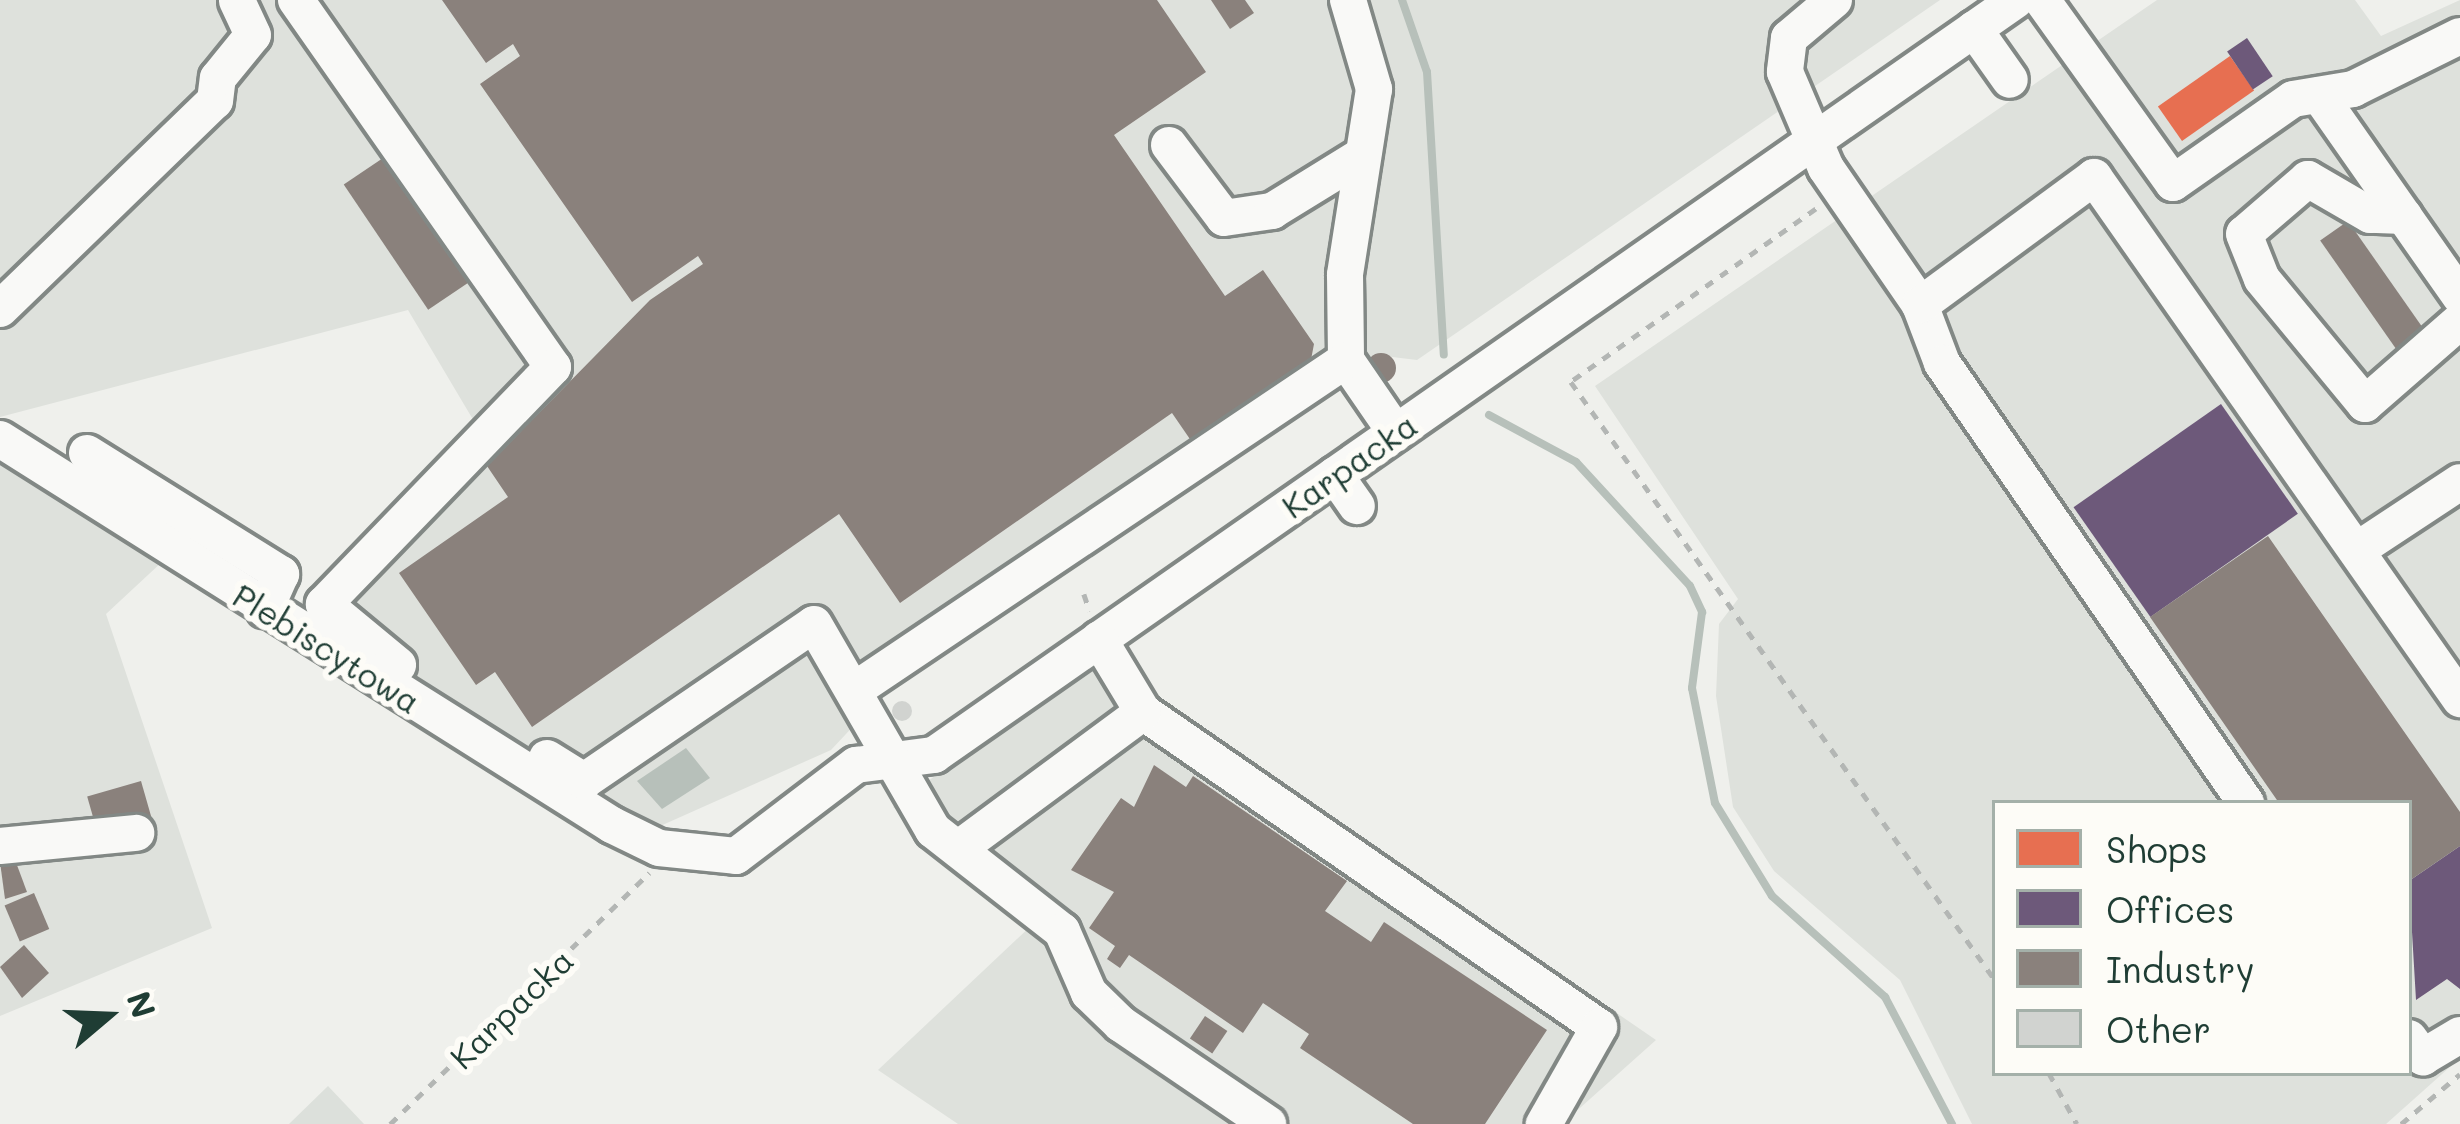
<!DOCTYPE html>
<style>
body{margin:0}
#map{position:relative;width:2460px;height:1124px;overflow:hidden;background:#eff0ec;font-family:Mali,sans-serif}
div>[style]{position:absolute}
.built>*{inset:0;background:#dee1dc}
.green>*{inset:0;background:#dce0db}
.water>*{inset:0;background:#b7c0ba}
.shops>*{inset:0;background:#e76f51;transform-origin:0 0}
.offices>*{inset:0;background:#6d597a;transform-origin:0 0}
.industry>*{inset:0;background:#8a817c;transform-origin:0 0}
.round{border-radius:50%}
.stream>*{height:8px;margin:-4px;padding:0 4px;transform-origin:4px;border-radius:4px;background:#b7c0ba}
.building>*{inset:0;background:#d1d3d0}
.path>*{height:4.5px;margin-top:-2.25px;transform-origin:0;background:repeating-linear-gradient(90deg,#b3b6b4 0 9px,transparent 0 18px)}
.roads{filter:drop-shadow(3px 0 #828885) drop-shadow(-3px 0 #828885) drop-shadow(0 3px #828885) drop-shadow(0 -3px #828885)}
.minor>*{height:36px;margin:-18px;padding:0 18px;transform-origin:18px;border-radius:18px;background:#f9f9f7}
span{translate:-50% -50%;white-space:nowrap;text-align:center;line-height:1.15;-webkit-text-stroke:12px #fdfcf7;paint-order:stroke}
.street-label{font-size:33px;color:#1f3d34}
.legend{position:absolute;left:1992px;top:800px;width:420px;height:276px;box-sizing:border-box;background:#fdfcf7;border:3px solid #a4b0a9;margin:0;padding:15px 21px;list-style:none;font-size:36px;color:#1f3d34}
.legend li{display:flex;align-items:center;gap:24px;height:60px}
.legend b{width:60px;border:3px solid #a4b0a9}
.north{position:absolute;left:48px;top:956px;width:120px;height:120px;-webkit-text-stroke:9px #fdfcf7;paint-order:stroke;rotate:71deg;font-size:33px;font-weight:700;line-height:48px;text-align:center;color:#1f3d34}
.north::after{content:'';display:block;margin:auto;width:42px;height:54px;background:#1f3d34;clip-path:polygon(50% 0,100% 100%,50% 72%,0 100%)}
</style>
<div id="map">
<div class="built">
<i style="clip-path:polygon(0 0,1940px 0,1417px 360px,1376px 355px,890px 687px,831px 750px,649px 831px,295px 608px,478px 428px,408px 310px,0 417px)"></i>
<i style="clip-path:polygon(evenodd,2157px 0,2355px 0,2381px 36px,2460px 0,2460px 1058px,2386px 1124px,1972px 1124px,1900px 980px,1774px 871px,1733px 807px,1716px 696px,1719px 624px,1738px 599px,1595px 386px,2157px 0,1995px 803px,2409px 803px,2409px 1073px,1995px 1073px,1995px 803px)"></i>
<i style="clip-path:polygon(0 448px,163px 561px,106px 614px,212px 928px,0 1016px)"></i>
<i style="clip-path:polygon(1097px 656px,1656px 1040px,1562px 1124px,958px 1124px,878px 1070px,1034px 923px,893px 807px)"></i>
</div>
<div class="green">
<i style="clip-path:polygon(328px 1086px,364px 1124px,289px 1124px)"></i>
</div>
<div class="water">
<i style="clip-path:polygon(686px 748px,710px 778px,662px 809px,637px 781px)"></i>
</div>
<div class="shops">
<i style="left:2230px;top:56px;width:42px;height:88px;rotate:55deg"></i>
</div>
<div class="offices">
<i style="left:2247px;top:38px;width:46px;height:24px;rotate:56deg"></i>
<i style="left:2221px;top:404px;width:134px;height:180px;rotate:55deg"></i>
<i style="clip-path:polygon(2460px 846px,2460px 989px,2447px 979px,2416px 1000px,2409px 881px)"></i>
</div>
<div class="industry">
<i style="clip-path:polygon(442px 0,1157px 0,1206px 72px,1114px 135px,1225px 296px,1263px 270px,1314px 344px,1310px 365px,1194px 445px,1172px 413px,900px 603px,839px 514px,532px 727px,495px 672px,476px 685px,399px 573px,508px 497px,487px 466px,650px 300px,703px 264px,698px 256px,632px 302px,480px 84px,520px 56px,513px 44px,486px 63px)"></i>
<i style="clip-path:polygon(1211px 0,1245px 0,1254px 13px,1230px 29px)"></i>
<i style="left:386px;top:156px;width:151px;height:51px;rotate:56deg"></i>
<i style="left:2348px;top:221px;width:134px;height:34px;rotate:55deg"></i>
<i class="round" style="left:1366px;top:353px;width:30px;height:30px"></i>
<i style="clip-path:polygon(2268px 536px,2460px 812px,2460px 846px,2409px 881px,2409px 803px,2279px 803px,2150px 617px)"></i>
<i style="clip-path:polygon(1154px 765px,1186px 787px,1193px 776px,1347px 881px,1325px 911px,1371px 942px,1384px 922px,1547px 1030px,1485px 1124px,1413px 1124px,1300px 1048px,1309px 1034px,1263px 1003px,1243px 1033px,1129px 955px,1120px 968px,1107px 959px,1115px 946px,1089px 928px,1114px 892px,1071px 870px,1121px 798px,1134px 807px)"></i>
<i style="left:141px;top:781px;width:40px;height:56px;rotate:74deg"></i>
<i style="clip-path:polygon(14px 857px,27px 892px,5px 899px,0 862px)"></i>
<i style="left:34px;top:893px;width:39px;height:32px;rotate:67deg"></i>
<i style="clip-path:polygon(24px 945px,49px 973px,22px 998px,0 967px)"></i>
<i style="left:1205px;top:1016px;width:27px;height:27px;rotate:34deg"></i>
</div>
<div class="stream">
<i style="left:1402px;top:0;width:76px;rotate:70.9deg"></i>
<i style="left:1427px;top:72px;width:283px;rotate:86.6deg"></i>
<i style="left:1489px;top:415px;width:99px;rotate:28.4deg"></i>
<i style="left:1576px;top:462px;width:168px;rotate:47.4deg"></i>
<i style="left:1690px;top:586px;width:29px;rotate:65deg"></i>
<i style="left:1702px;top:612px;width:77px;rotate:97.5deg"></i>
<i style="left:1692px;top:688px;width:117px;rotate:78.7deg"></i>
<i style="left:1715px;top:803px;width:109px;rotate:58.5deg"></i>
<i style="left:1772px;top:896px;width:152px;rotate:41.8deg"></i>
<i style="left:1885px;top:997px;width:144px;rotate:62.2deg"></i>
</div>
<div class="building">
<i class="round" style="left:892px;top:701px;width:20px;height:20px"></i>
</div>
<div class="path">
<i style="left:1816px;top:209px;width:300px;rotate:144.8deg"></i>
<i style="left:1571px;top:382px;width:733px;rotate:54.66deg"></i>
<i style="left:1084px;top:594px;width:18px;rotate:71deg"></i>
<i style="left:2049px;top:1073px;width:58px;rotate:61.2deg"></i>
<i style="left:390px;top:1124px;width:361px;rotate:-44.1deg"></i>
<i style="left:2401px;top:1124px;width:77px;rotate:-40.3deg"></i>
</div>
<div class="roads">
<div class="minor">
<i style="left:296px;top:0;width:448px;rotate:55deg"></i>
<i style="left:553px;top:367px;width:330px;rotate:134deg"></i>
<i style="left:324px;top:604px;width:96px;rotate:39.5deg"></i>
<i style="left:1348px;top:0;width:93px;rotate:73.7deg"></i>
<i style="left:1374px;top:89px;width:188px;rotate:98.9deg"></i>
<i style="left:1345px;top:275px;width:85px;rotate:89.3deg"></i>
<i style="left:1346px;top:360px;width:88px;rotate:55.6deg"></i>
<i style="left:1834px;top:0;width:59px;rotate:139.8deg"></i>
<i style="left:1789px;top:38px;width:34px;rotate:97deg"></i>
<i style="left:1785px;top:72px;width:104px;rotate:66.9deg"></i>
<i style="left:1826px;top:168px;width:166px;rotate:55.5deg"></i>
<i style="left:1920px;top:305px;width:62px;rotate:69.2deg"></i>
<i style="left:1942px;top:363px;width:535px;rotate:55.36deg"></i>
<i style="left:2042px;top:0;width:225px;rotate:54.4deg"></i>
<i style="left:2173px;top:183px;width:146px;rotate:-35deg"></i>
<i style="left:2293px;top:99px;width:61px;rotate:-9.5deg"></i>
<i style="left:2353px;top:89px;width:119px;rotate:-26.4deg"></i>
<i style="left:1974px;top:29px;width:62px;rotate:54.8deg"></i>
<i style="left:2319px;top:95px;width:246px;rotate:55deg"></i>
<i style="left:1169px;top:145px;width:91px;rotate:53deg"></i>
<i style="left:1224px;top:218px;width:49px;rotate:-8.3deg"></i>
<i style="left:1272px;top:211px;width:107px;rotate:-31.6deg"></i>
<i style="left:2404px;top:216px;width:34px;rotate:-178deg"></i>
<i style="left:2370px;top:215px;width:72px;rotate:-149.9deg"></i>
<i style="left:2308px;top:179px;width:84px;rotate:139.3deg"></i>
<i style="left:2244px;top:234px;width:48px;rotate:68.2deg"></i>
<i style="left:2262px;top:279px;width:162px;rotate:50.5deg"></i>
<i style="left:2365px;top:404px;width:126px;rotate:-41.1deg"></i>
<i style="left:1920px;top:305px;width:216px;rotate:-36.3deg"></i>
<i style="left:2094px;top:177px;width:638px;rotate:54.96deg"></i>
<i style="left:0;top:309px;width:299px;rotate:-44.1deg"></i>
<i style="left:215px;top:101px;width:23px;rotate:-83deg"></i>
<i style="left:218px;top:78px;width:55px;rotate:-50.9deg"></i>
<i style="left:253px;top:35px;width:38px;rotate:-115deg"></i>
<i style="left:0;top:439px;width:724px;rotate:32.24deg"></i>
<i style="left:612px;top:825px;width:52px;rotate:26.1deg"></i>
<i style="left:659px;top:848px;width:77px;rotate:5.9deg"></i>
<i style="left:736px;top:856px;width:151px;rotate:-37.2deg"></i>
<i style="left:856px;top:765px;width:79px;rotate:-7.3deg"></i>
<i style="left:934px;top:755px;width:1319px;rotate:-34.91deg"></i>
<i style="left:87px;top:453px;width:229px;rotate:32deg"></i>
<i style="left:281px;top:574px;width:39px;rotate:114deg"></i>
<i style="left:1335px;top:475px;width:38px;rotate:55deg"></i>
<i style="left:2357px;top:550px;width:123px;rotate:-33.4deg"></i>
<i style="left:859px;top:687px;width:587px;rotate:-33.88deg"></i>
<i style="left:1143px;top:712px;width:554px;rotate:34.64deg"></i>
<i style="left:1599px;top:1027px;width:112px;rotate:119.6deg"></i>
<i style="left:547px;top:758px;width:44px;rotate:31.9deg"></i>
<i style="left:584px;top:781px;width:278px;rotate:-34.3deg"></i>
<i style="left:814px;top:624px;width:238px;rotate:60deg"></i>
<i style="left:933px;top:830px;width:164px;rotate:38.1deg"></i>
<i style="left:1062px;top:931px;width:68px;rotate:66.5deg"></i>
<i style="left:1089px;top:993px;width:45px;rotate:44.1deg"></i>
<i style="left:1121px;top:1024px;width:178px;rotate:34.2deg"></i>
<i style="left:0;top:846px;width:137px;rotate:-5.5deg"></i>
<i style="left:958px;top:849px;width:230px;rotate:-36.5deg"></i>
<i style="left:1143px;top:712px;width:85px;rotate:-121.1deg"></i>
<i style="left:2409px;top:1038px;width:24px;rotate:54deg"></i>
<i style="left:2423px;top:1057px;width:43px;rotate:-30.7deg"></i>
</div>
</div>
<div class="street-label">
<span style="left:1349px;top:465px;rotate:-35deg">Karpacka</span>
<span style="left:327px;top:648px;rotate:32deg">Plebiscytowa</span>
<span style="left:511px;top:1008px;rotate:-44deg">Karpacka</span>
</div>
<ul class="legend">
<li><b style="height:33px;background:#e76f51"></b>Shops</li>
<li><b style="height:33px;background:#6d597a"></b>Offices</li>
<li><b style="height:33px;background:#8a817c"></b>Industry</li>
<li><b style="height:33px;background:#d1d3d0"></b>Other</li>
</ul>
<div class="north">N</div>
</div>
